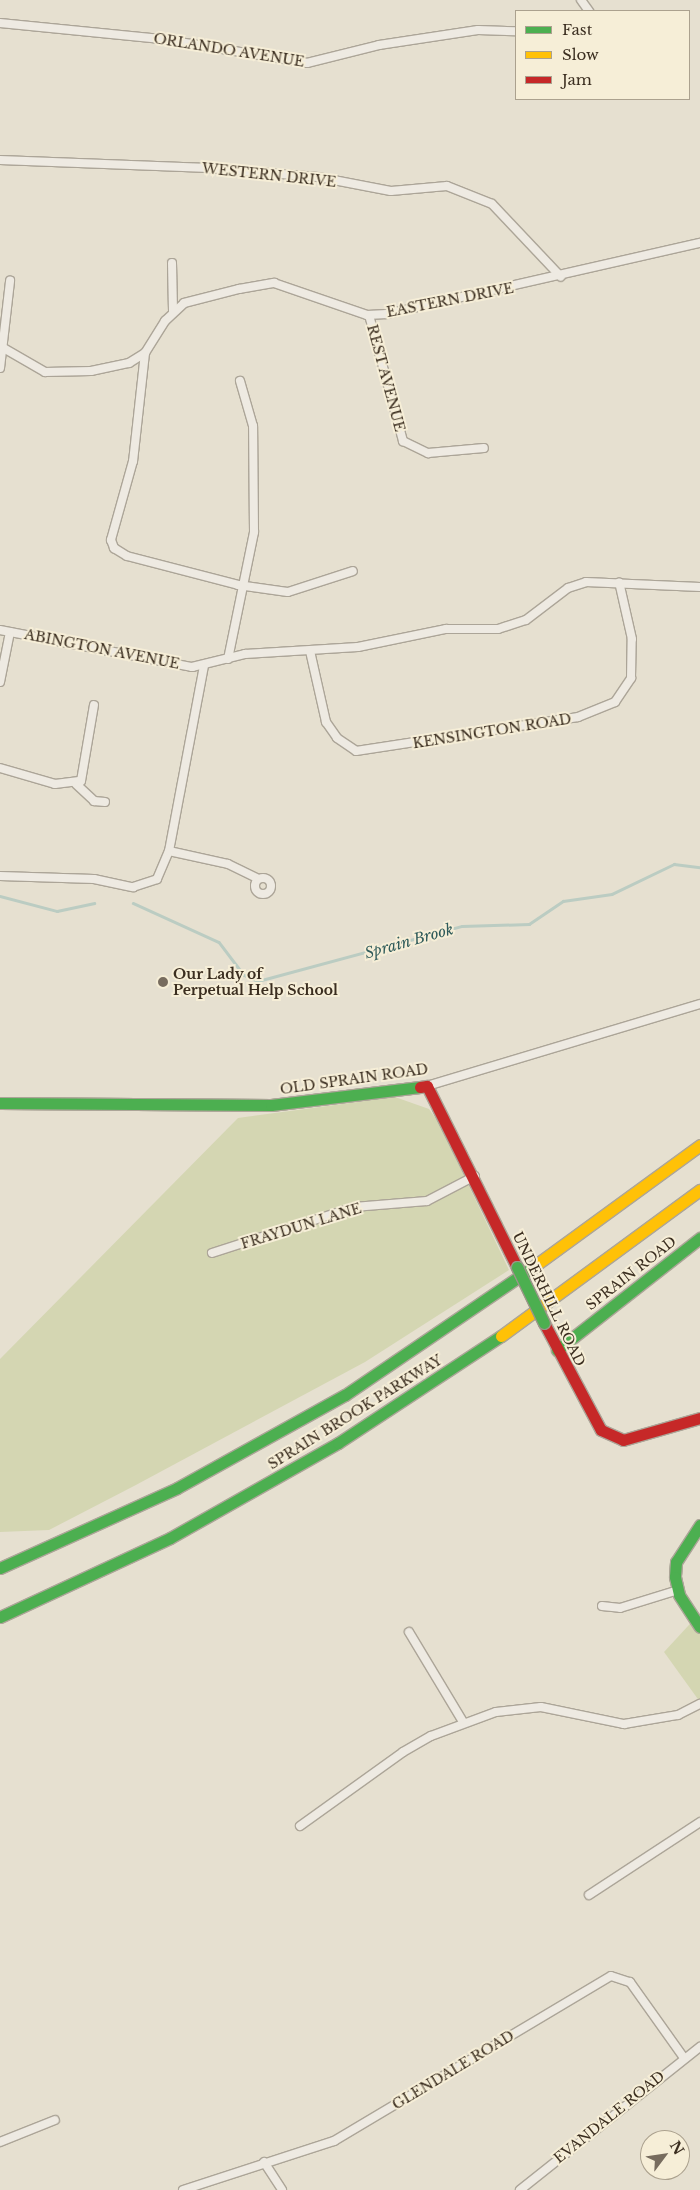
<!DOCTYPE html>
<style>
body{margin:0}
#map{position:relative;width:700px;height:2190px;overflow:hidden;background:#e6e0d0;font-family:"Libre Baskerville",serif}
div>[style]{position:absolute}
.green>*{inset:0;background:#d4d6b2}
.stream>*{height:2.5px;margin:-1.25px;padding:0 1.25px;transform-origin:1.25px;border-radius:1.25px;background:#bbccc2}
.roads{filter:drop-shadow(1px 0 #aca598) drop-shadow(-1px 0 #aca598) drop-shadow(0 1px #aca598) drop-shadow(0 -1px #aca598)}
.street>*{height:8px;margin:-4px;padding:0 4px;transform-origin:4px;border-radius:4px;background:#eeeae2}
.street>.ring{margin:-4px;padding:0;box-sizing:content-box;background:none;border:8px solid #eeeae2;border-radius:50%}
.fast>*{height:11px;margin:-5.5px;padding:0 5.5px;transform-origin:5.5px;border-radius:5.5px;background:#4caf50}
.slow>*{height:11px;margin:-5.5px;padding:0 5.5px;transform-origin:5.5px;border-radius:5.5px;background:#ffc107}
.jam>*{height:11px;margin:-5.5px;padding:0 5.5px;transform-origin:5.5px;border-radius:5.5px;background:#c62828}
.bridges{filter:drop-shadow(1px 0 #9b9588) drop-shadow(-1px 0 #9b9588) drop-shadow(0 1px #9b9588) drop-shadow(0 -1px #9b9588)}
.fast-bridge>*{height:11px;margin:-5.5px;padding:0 5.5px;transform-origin:5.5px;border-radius:5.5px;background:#4caf50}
.dots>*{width:14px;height:14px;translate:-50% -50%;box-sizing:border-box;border:2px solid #f6eed7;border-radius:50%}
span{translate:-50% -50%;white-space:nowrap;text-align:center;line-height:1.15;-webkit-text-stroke:4px #f6eed7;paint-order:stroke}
.street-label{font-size:14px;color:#3b2e20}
.poi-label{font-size:14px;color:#3b2e20;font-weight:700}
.left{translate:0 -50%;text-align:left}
.water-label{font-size:15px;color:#2f5b5a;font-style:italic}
.legend{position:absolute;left:515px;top:10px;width:175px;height:90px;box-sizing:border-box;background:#f6eed7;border:1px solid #aba18e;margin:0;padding:6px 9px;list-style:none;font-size:15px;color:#3b2e20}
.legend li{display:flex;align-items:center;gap:10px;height:25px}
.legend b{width:25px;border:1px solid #aba18e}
.north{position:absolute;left:640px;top:2130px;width:50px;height:50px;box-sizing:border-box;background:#f6eed7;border:1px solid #aba18e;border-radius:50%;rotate:59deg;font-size:14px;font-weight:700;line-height:20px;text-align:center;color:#3b2e20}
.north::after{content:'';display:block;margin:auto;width:18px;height:22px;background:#776c5e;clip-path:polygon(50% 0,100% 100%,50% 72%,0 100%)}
</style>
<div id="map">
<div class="green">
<i style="clip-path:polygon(395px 1097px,429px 1109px,439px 1123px,509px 1270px,365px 1362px,134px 1486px,49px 1530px,0 1532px,0 1359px,238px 1118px)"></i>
<i style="clip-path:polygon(700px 1613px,700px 1702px,664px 1652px)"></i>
</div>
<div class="stream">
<i style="left:0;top:896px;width:59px;rotate:14.7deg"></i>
<i style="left:57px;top:911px;width:38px;rotate:-12deg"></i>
<i style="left:133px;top:903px;width:94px;rotate:24.4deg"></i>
<i style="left:219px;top:942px;width:41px;rotate:52.9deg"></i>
<i style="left:244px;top:975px;width:15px;rotate:23deg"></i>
<i style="left:258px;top:981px;width:211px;rotate:-15.1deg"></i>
<i style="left:462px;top:926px;width:67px;rotate:-1.7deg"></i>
<i style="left:529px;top:924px;width:41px;rotate:-34.1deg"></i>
<i style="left:563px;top:901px;width:49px;rotate:-8.1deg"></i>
<i style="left:612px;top:894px;width:69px;rotate:-25.8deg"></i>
<i style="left:674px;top:864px;width:26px;rotate:7deg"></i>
</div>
<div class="roads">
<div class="street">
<i style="left:581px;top:0;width:14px;rotate:54deg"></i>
<i style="left:0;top:23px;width:162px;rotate:5.7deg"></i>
<i style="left:161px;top:39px;width:148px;rotate:9.3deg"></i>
<i style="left:307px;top:63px;width:74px;rotate:-14deg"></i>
<i style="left:379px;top:45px;width:100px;rotate:-8.6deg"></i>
<i style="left:478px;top:30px;width:38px;rotate:2deg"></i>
<i style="left:0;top:160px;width:209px;rotate:2.2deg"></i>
<i style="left:209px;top:168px;width:109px;rotate:4.7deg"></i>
<i style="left:318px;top:177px;width:74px;rotate:10.9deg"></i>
<i style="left:391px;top:191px;width:56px;rotate:-5.1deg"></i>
<i style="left:447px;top:186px;width:48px;rotate:21.8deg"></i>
<i style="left:492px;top:204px;width:100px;rotate:46.6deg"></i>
<i style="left:172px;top:263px;width:48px;rotate:88.8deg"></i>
<i style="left:369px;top:315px;width:131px;rotate:74.9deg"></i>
<i style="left:403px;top:441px;width:28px;rotate:26deg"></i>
<i style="left:428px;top:453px;width:56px;rotate:-5.1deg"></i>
<i style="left:0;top:346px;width:52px;rotate:30deg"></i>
<i style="left:45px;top:372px;width:46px;rotate:-1.2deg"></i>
<i style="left:91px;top:371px;width:39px;rotate:-12deg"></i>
<i style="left:129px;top:363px;width:19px;rotate:-32deg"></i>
<i style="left:145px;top:353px;width:38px;rotate:-58deg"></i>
<i style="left:165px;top:321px;width:26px;rotate:-43deg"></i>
<i style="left:184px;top:303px;width:57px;rotate:-14.3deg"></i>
<i style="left:239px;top:289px;width:36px;rotate:-10deg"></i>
<i style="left:274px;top:283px;width:98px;rotate:19deg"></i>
<i style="left:367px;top:315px;width:20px;rotate:-3deg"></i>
<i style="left:387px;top:314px;width:321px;rotate:-12.8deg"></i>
<i style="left:145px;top:353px;width:109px;rotate:96.3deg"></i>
<i style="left:133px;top:461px;width:82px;rotate:105.6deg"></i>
<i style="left:111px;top:540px;width:9px;rotate:69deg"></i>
<i style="left:114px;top:548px;width:15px;rotate:32deg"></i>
<i style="left:127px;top:556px;width:115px;rotate:14.6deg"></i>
<i style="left:238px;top:585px;width:50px;rotate:8deg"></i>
<i style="left:288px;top:592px;width:68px;rotate:-17.9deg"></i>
<i style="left:0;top:368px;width:88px;rotate:-83.4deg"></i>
<i style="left:0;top:630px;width:196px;rotate:10.9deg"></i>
<i style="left:192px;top:667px;width:55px;rotate:-13.8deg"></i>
<i style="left:245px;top:654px;width:113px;rotate:-3.5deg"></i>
<i style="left:358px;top:647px;width:90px;rotate:-11.6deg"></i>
<i style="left:446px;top:629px;width:52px"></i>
<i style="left:498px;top:629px;width:29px;rotate:-18deg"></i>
<i style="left:526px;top:620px;width:53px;rotate:-37.3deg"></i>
<i style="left:568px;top:588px;width:19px;rotate:-18deg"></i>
<i style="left:586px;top:582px;width:114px;rotate:2.5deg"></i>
<i style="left:310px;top:651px;width:73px;rotate:77.3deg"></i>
<i style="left:326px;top:722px;width:19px;rotate:55deg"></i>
<i style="left:337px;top:738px;width:23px;rotate:34deg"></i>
<i style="left:356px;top:751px;width:225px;rotate:-8.7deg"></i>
<i style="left:578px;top:717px;width:40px;rotate:-22deg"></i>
<i style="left:615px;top:702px;width:29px;rotate:-56deg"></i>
<i style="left:631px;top:678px;width:39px;rotate:-89deg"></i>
<i style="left:632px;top:639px;width:58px;rotate:-102.8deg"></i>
<i style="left:228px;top:659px;width:130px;rotate:-78.4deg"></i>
<i style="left:254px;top:532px;width:106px;rotate:-90.5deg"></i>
<i style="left:253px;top:426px;width:47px;rotate:-106.1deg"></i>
<i style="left:0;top:682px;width:51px;rotate:-78.7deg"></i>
<i style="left:0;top:768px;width:57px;rotate:16.2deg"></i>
<i style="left:55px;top:784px;width:26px;rotate:-7deg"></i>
<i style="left:81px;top:781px;width:77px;rotate:-80.3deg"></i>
<i style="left:76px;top:784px;width:25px;rotate:43deg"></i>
<i style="left:94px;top:801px;width:11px;rotate:5deg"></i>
<i style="left:169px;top:851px;width:60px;rotate:12.4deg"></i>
<i style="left:228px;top:864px;width:32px;rotate:26deg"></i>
<i style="left:0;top:876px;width:94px;rotate:1.8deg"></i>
<i style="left:94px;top:879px;width:40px;rotate:12deg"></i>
<i style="left:133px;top:887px;width:25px;rotate:-18deg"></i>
<i style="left:157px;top:879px;width:30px;rotate:-67deg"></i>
<i style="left:169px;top:851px;width:188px;rotate:-79.3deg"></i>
<i class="ring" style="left:255px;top:878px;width:8px;height:8px"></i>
<i style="left:427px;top:1086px;width:285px;rotate:-16.7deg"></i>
<i style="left:212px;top:1253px;width:149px;rotate:-17.9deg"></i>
<i style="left:354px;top:1207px;width:73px;rotate:-4.7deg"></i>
<i style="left:427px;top:1201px;width:54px;rotate:-27.5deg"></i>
<i style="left:602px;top:1606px;width:18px;rotate:6deg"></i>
<i style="left:620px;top:1608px;width:61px;rotate:-17.2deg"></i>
<i style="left:409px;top:1632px;width:105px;rotate:59deg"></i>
<i style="left:300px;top:1826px;width:127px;rotate:-35.7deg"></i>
<i style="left:403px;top:1752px;width:32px;rotate:-30deg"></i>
<i style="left:431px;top:1736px;width:69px;rotate:-20.3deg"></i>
<i style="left:496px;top:1712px;width:45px;rotate:-6.3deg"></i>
<i style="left:541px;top:1707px;width:85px;rotate:11.6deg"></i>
<i style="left:624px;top:1724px;width:55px;rotate:-9.5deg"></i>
<i style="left:678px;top:1715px;width:25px;rotate:-27deg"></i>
<i style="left:589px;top:1895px;width:133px;rotate:-33.3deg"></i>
<i style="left:0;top:2142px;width:59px;rotate:-21.8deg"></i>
<i style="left:264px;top:2162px;width:33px;rotate:57deg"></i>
<i style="left:183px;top:2190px;width:159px;rotate:-18deg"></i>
<i style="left:334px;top:2141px;width:322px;rotate:-30.8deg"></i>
<i style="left:611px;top:1976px;width:20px;rotate:18deg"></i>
<i style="left:630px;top:1982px;width:93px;rotate:54.6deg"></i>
<i style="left:520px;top:2190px;width:230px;rotate:-38.5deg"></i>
</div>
<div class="fast">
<i style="left:0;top:1103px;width:271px;rotate:0.4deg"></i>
<i style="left:271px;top:1105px;width:150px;rotate:-6.9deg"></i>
<i style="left:557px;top:1350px;width:182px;rotate:-38.1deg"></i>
<i style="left:700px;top:1525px;width:44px;rotate:123deg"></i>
<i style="left:676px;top:1562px;width:15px;rotate:94deg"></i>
<i style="left:675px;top:1577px;width:18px;rotate:77deg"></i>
<i style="left:679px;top:1595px;width:38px;rotate:57deg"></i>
<i style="left:0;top:1568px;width:194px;rotate:-24.3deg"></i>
<i style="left:177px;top:1488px;width:192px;rotate:-29deg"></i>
<i style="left:345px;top:1395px;width:227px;rotate:-34.2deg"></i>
<i style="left:0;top:1617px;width:187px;rotate:-24.9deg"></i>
<i style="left:170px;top:1538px;width:193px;rotate:-29.5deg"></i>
<i style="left:338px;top:1443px;width:195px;rotate:-33.3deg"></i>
</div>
<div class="slow">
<i style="left:533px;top:1267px;width:207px;rotate:-36.1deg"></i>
<i style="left:501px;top:1336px;width:247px;rotate:-36.3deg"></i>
</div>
<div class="jam">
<i style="left:420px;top:1087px;width:7px;rotate:-8deg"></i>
<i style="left:427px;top:1086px;width:202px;rotate:63.6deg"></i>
<i style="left:544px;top:1323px;width:121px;rotate:62deg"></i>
<i style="left:601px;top:1430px;width:24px;rotate:24deg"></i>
<i style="left:623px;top:1440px;width:80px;rotate:-15.9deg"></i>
</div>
</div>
<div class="bridges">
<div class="fast-bridge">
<i style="left:517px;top:1267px;width:62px;rotate:64.3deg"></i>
</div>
</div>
<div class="dots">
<i style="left:163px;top:982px;background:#776c5e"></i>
</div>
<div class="street-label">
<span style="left:229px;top:50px;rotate:9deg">ORLANDO AVENUE</span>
<span style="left:269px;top:175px;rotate:6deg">WESTERN DRIVE</span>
<span style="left:450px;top:300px;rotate:-11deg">EASTERN DRIVE</span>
<span style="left:386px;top:378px;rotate:75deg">REST AVENUE</span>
<span style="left:102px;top:649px;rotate:11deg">ABINGTON AVENUE</span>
<span style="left:492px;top:731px;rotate:-9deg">KENSINGTON ROAD</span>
<span style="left:354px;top:1079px;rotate:-8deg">OLD SPRAIN ROAD</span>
<span style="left:301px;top:1226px;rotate:-17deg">FRAYDUN LANE</span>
<span style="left:631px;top:1273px;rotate:-38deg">SPRAIN ROAD</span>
<span style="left:549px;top:1299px;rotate:64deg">UNDERHILL ROAD</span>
<span style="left:355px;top:1412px;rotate:-32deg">SPRAIN BROOK PARKWAY</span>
<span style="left:453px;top:2070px;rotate:-31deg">GLENDALE ROAD</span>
<span style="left:609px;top:2117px;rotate:-39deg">EVANDALE ROAD</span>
</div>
<div class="poi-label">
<span class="left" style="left:173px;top:982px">Our Lady of<br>Perpetual Help School</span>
</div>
<div class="water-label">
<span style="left:409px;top:941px;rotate:-16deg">Sprain Brook</span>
</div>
<ul class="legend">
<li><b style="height:6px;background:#4caf50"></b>Fast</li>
<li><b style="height:6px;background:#ffc107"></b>Slow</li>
<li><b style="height:6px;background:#c62828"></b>Jam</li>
</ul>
<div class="north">N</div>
</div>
